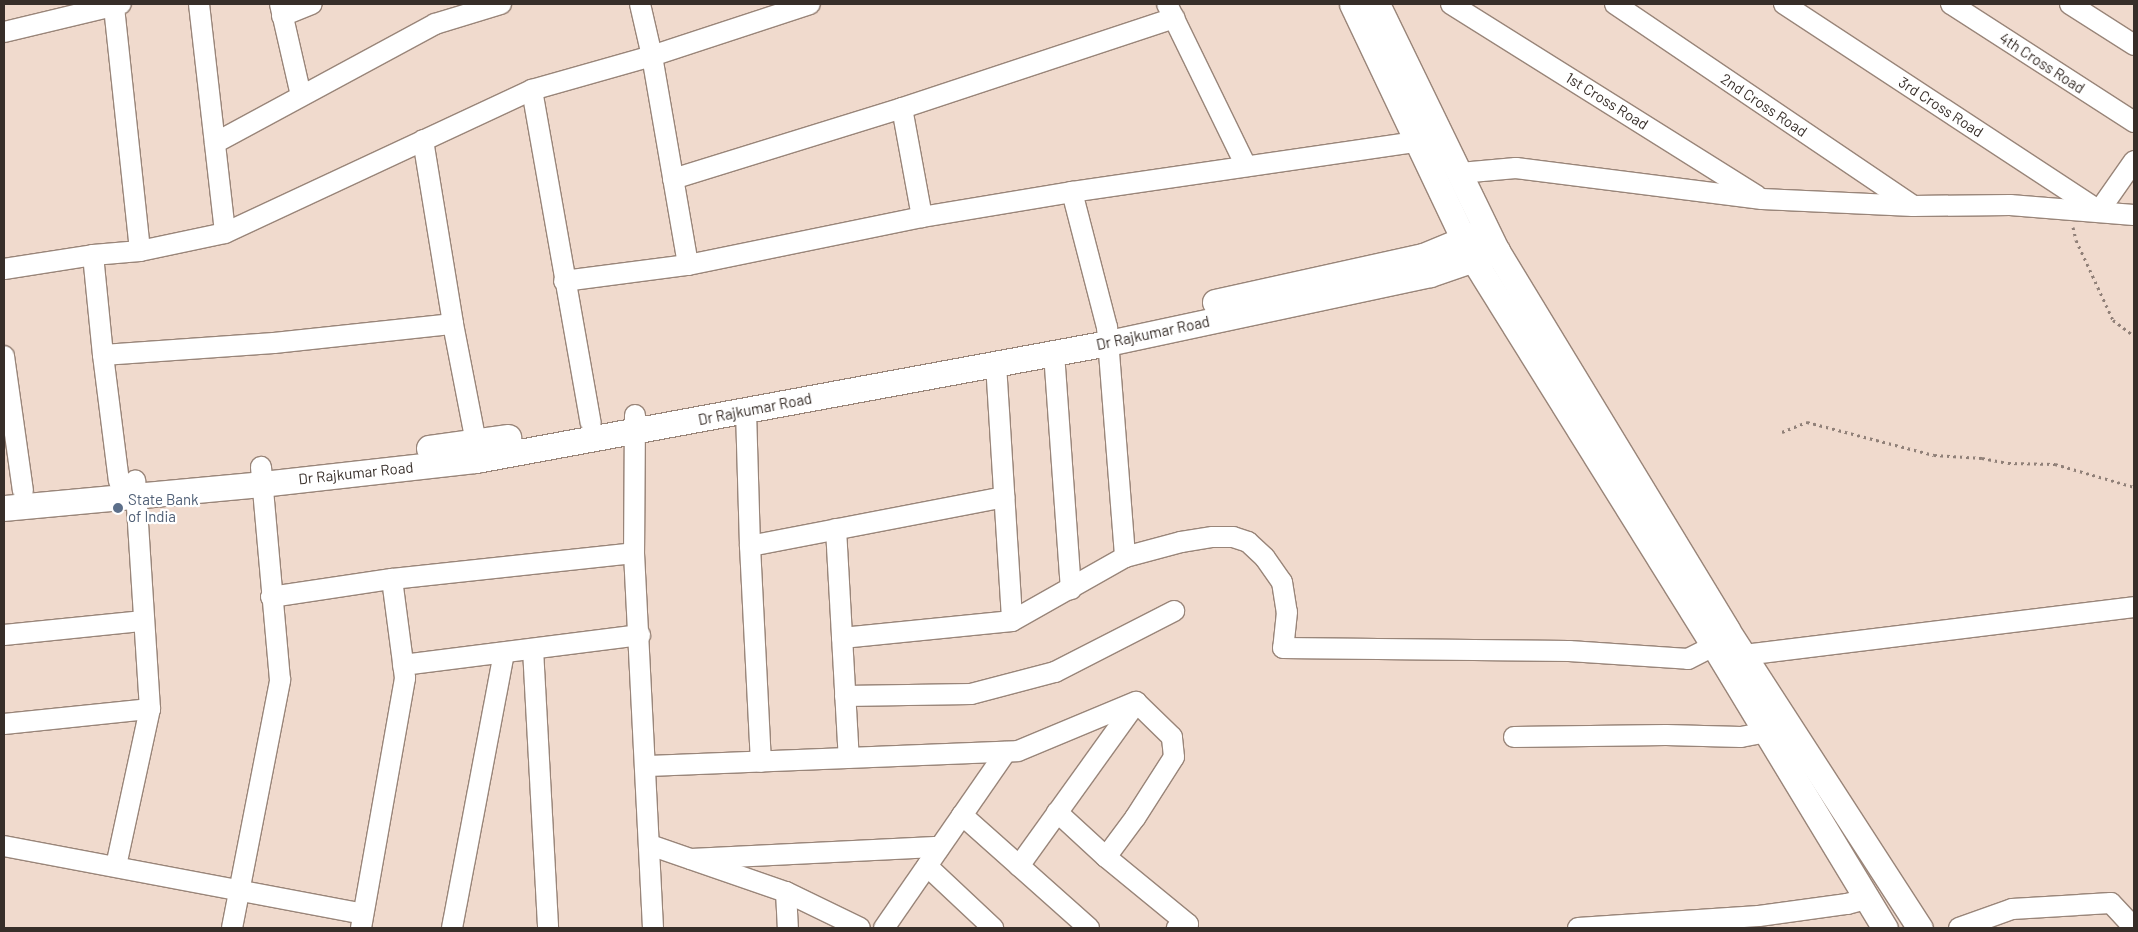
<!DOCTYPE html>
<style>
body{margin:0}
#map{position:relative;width:2138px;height:932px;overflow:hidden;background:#f0dacd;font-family:Barlow,sans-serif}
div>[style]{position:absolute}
.path>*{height:3px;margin-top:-1.5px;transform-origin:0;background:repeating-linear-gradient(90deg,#908078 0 2.5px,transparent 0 6.5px)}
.roads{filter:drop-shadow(1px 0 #998579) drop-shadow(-1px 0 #998579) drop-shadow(0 1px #998579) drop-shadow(0 -1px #998579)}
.minor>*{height:20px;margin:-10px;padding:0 10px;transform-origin:10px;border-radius:10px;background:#fff}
.major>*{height:25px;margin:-12.5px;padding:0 12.5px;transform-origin:12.5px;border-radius:12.5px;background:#fff}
.dots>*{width:14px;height:14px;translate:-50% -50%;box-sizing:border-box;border:2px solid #fff;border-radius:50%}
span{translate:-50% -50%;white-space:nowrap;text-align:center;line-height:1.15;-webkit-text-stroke:4.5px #fff;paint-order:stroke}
.street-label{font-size:15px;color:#372e29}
.service-label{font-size:15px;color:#4e5e75}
.left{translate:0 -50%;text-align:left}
.frame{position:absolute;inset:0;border:5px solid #372e29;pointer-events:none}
</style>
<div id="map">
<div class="path">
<i style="left:2073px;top:227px;width:13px;rotate:77deg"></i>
<i style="left:2076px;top:240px;width:88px;rotate:65.2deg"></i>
<i style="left:2113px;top:320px;width:26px;rotate:37deg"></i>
<i style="left:1782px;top:432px;width:27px;rotate:-22deg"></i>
<i style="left:1807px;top:422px;width:131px;rotate:14.6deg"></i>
<i style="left:1934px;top:455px;width:48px;rotate:3.6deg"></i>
<i style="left:1982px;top:458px;width:26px;rotate:11deg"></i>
<i style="left:2008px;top:463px;width:47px;rotate:1.2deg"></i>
<i style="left:2055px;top:464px;width:82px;rotate:16.2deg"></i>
</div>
<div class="roads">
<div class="minor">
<i style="left:199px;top:4px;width:230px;rotate:83.5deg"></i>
<i style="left:280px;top:4px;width:94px;rotate:77.1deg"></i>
<i style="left:640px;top:4px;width:53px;rotate:77deg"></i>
<i style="left:652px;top:56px;width:212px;rotate:80.2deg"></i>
<i style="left:1167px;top:4px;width:180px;rotate:64deg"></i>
<i style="left:1451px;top:4px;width:361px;rotate:32.1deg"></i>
<i style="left:1615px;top:4px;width:360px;rotate:34.1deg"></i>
<i style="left:1784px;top:4px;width:377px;rotate:33.3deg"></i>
<i style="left:2099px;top:211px;width:61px;rotate:-55deg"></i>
<i style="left:1951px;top:4px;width:218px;rotate:32.8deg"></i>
<i style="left:2070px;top:4px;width:76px;rotate:32.6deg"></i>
<i style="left:114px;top:7px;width:245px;rotate:83.9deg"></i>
<i style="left:282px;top:16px;width:32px;rotate:-22deg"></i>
<i style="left:4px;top:32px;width:120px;rotate:-13.5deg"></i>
<i style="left:532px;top:90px;width:338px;rotate:80deg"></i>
<i style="left:902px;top:108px;width:111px;rotate:79.6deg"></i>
<i style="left:423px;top:140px;width:186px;rotate:80.7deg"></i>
<i style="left:453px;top:324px;width:120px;rotate:79deg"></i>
<i style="left:215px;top:143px;width:250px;rotate:-28.4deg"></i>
<i style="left:435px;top:24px;width:69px;rotate:-16.9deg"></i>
<i style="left:1460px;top:173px;width:56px;rotate:-5.1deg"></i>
<i style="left:1516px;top:168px;width:248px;rotate:7.2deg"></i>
<i style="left:1762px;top:199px;width:151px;rotate:2.7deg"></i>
<i style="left:1913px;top:206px;width:97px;rotate:-0.6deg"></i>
<i style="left:2010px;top:205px;width:124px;rotate:4.6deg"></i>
<i style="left:673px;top:179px;width:240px;rotate:-17.2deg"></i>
<i style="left:902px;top:108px;width:287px;rotate:-18.3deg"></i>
<i style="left:1072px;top:192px;width:139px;rotate:75.5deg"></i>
<i style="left:1107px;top:327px;width:231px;rotate:85.5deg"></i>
<i style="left:93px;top:255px;width:100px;rotate:84.3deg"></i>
<i style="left:103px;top:355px;width:127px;rotate:82.8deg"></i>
<i style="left:4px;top:269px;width:90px;rotate:-8.9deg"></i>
<i style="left:93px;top:255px;width:47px;rotate:-4.9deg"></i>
<i style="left:140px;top:251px;width:87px;rotate:-12deg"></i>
<i style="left:225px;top:233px;width:339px;rotate:-25deg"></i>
<i style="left:532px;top:90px;width:125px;rotate:-15.8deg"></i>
<i style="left:652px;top:56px;width:166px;rotate:-18.2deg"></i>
<i style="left:564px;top:281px;width:125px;rotate:-7.4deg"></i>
<i style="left:688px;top:265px;width:239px;rotate:-11.6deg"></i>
<i style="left:922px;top:217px;width:152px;rotate:-9.5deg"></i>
<i style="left:1072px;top:192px;width:348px;rotate:-8.3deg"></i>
<i style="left:1054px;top:353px;width:237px;rotate:85.9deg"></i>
<i style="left:103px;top:355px;width:171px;rotate:-4deg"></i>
<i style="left:274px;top:343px;width:180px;rotate:-6.1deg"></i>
<i style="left:4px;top:356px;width:136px;rotate:82deg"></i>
<i style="left:996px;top:364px;width:257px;rotate:86.4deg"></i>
<i style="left:746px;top:411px;width:135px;rotate:88.3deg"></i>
<i style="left:750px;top:546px;width:216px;rotate:87.1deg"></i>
<i style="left:635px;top:415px;width:138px;rotate:90.4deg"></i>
<i style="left:634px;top:553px;width:375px;rotate:87.1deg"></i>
<i style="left:836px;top:529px;width:229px;rotate:86.8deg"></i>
<i style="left:750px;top:546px;width:259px;rotate:-10.9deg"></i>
<i style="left:271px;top:597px;width:122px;rotate:-8.5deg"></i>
<i style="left:392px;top:579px;width:243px;rotate:-6.1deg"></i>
<i style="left:4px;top:635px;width:140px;rotate:-5.8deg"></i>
<i style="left:842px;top:638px;width:171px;rotate:-5.7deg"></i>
<i style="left:1012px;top:621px;width:130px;rotate:-29.5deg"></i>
<i style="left:1125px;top:557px;width:58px;rotate:-15deg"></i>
<i style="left:1181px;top:542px;width:32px;rotate:-9deg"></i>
<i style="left:1213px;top:537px;width:20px"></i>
<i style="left:1233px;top:537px;width:16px;rotate:18deg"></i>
<i style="left:1248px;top:542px;width:23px;rotate:43deg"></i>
<i style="left:1265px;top:558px;width:29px;rotate:55deg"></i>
<i style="left:1282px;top:582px;width:30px;rotate:81deg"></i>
<i style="left:1287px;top:612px;width:36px;rotate:96deg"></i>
<i style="left:1283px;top:648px;width:286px;rotate:0.6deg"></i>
<i style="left:1569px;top:651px;width:119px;rotate:3.8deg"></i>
<i style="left:1688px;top:659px;width:29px;rotate:-27deg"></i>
<i style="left:533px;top:649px;width:279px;rotate:86.9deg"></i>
<i style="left:1744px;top:655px;width:393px;rotate:-7deg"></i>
<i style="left:403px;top:665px;width:239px;rotate:-7.2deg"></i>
<i style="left:845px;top:696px;width:126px;rotate:-0.9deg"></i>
<i style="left:971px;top:694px;width:87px;rotate:-14.7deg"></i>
<i style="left:1055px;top:672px;width:134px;rotate:-27.1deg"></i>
<i style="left:4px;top:724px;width:147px;rotate:-5.9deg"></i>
<i style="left:1514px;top:737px;width:152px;rotate:-0.8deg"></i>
<i style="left:1666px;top:735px;width:75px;rotate:1.5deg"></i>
<i style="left:1741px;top:737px;width:25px;rotate:-11deg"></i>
<i style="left:646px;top:766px;width:372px;rotate:-2.3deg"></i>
<i style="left:1018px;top:751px;width:128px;rotate:-22.6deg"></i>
<i style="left:1057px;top:812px;width:67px;rotate:42.6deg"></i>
<i style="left:1106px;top:857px;width:106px;rotate:39.3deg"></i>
<i style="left:1188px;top:924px;width:12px;rotate:160deg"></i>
<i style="left:962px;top:815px;width:170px;rotate:41.7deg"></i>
<i style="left:650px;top:845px;width:144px;rotate:19.1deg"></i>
<i style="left:786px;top:892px;width:82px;rotate:25.9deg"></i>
<i style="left:4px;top:846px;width:365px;rotate:10.7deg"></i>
<i style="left:1106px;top:857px;width:49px;rotate:-53.4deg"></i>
<i style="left:1135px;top:818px;width:72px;rotate:-57.4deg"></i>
<i style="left:1174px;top:757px;width:20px;rotate:-96deg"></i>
<i style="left:1172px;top:737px;width:50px;rotate:-135.8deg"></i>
<i style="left:691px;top:859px;width:249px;rotate:-2.8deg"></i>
<i style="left:116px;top:866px;width:161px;rotate:-77.8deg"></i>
<i style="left:150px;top:709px;width:229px;rotate:-93.7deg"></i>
<i style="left:927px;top:866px;width:91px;rotate:43.2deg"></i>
<i style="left:1019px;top:866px;width:201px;rotate:-54.3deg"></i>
<i style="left:786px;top:892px;width:36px;rotate:87deg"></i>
<i style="left:232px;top:928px;width:253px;rotate:-79deg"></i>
<i style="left:280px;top:680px;width:214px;rotate:-95.1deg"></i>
<i style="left:361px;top:928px;width:254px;rotate:-80deg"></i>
<i style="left:405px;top:678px;width:100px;rotate:-97.5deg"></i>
<i style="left:452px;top:928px;width:280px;rotate:-79.3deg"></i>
<i style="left:884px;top:928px;width:214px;rotate:-55.3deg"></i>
<i style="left:1578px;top:928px;width:181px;rotate:-3.8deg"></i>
<i style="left:1759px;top:916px;width:89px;rotate:-7.8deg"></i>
<i style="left:1847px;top:904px;width:20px;rotate:-15deg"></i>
<i style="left:1959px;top:928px;width:56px;rotate:-19.7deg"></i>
<i style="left:2012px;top:909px;width:99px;rotate:-3.5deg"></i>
<i style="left:2111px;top:903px;width:34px;rotate:47deg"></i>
</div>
<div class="major">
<i style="left:1352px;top:4px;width:282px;rotate:64.6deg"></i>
<i style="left:1473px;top:259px;width:456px;rotate:58.1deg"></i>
<i style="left:1714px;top:646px;width:330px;rotate:58.8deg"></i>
<i style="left:1377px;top:4px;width:275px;rotate:64.1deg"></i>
<i style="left:1497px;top:251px;width:443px;rotate:58.7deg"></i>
<i style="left:1727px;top:630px;width:355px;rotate:57.1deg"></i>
<i style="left:1215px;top:302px;width:213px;rotate:-12.5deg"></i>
<i style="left:1423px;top:256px;width:68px;rotate:-22.4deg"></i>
<i style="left:429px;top:448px;width:80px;rotate:-7.9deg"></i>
<i style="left:4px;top:508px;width:259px;rotate:-5.3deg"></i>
<i style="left:262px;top:484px;width:215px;rotate:-6.4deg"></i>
<i style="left:476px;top:460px;width:643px;rotate:-10.49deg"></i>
<i style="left:1108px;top:343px;width:329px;rotate:-12.1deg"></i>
<i style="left:1430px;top:274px;width:71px;rotate:-18.9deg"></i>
</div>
</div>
<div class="dots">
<i style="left:118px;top:508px;background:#5c6f8a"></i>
</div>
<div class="street-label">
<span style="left:2042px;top:63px;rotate:33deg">4th Cross Road</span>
<span style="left:1607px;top:101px;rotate:32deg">1st Cross Road</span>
<span style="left:1764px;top:105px;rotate:34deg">2nd Cross Road</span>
<span style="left:1941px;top:107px;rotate:33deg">3rd Cross Road</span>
<span style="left:1153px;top:333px;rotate:-12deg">Dr Rajkumar Road</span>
<span style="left:755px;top:409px;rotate:-11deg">Dr Rajkumar Road</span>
<span style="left:356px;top:473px;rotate:-6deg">Dr Rajkumar Road</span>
</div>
<div class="service-label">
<span class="left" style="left:128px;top:508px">State Bank<br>of India</span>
</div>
<div class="frame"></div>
</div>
